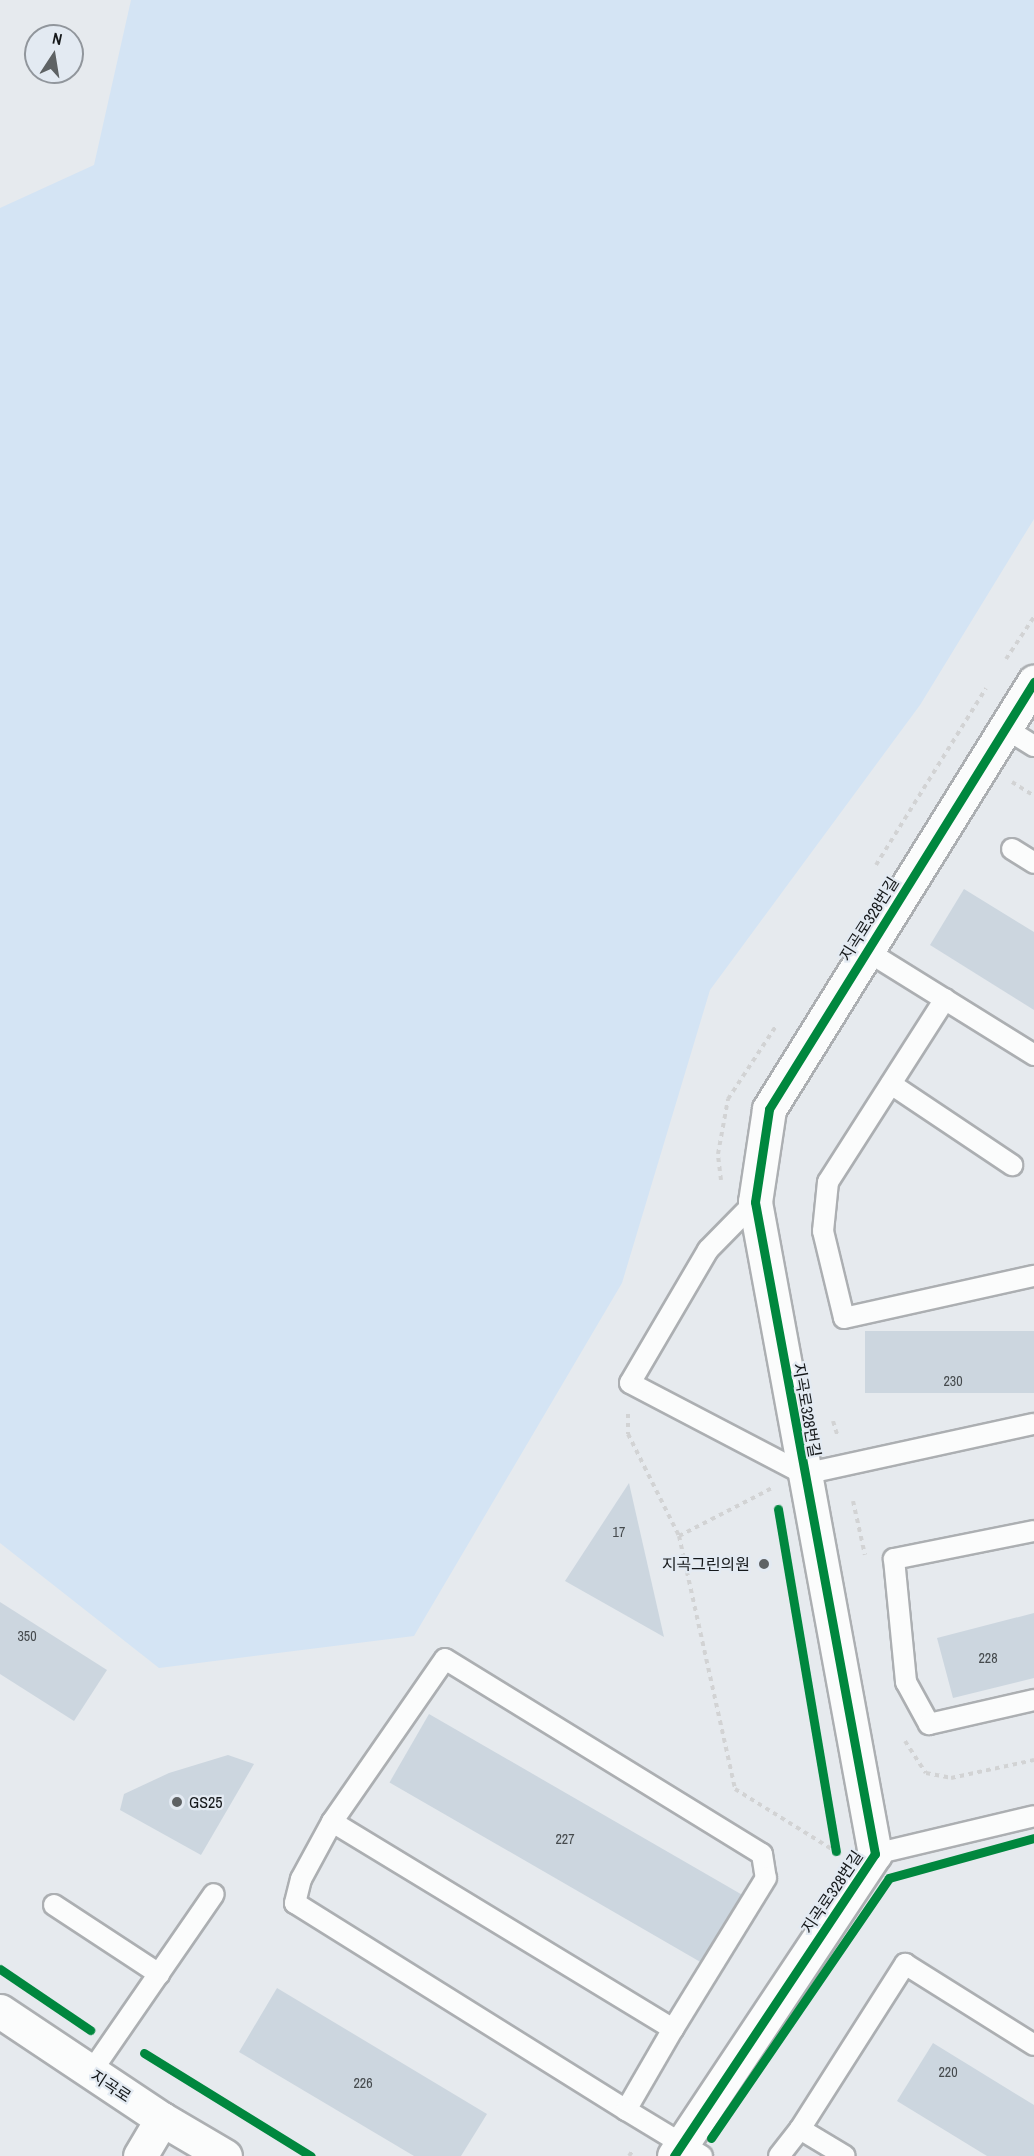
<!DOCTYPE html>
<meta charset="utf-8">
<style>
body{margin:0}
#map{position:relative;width:1034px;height:2156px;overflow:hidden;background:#e6eaee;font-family:"Archivo Narrow","Noto Sans KR",sans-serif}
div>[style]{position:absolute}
.green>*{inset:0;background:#d4e4f4}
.building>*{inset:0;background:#ccd6df;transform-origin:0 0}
.path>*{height:4px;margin-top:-2px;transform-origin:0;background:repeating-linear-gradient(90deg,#d2d3d4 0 4.5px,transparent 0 9px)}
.roads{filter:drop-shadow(2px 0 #acafb2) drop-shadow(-2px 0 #acafb2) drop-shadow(0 2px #acafb2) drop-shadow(0 -2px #acafb2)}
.service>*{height:20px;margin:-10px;padding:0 10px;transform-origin:10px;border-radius:10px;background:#fbfcfc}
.minor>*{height:33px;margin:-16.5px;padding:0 16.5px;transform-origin:16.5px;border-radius:16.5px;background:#fbfcfc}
.secondary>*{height:33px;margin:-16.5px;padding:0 16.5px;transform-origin:16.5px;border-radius:16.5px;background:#fbfcfc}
.cycleway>*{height:9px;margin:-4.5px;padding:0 4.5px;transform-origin:4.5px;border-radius:4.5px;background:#00873e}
.dots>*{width:16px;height:16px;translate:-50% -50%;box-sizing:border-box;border:3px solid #e3eaf2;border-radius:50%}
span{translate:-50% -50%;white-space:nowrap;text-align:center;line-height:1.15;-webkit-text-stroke:4.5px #e3eaf2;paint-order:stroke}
.number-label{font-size:14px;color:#454a4d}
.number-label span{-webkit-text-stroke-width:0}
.street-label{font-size:16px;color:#15181a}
.poi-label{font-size:16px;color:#15181a}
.right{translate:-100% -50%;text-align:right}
.left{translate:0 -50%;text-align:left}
.north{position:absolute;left:24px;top:24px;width:60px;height:60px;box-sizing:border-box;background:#e3eaf2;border:2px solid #91969c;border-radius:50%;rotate:12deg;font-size:16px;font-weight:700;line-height:24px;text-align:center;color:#15181a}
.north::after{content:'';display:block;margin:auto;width:21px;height:27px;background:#5e6264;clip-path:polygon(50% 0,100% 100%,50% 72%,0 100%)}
</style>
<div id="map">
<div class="green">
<i style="clip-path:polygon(131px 0,1034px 0,1034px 519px,920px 705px,710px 990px,622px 1283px,414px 1636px,159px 1668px,0 1543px,0 208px,94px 165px)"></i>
</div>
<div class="building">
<i style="clip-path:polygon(964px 889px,1034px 932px,1034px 1010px,930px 945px)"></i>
<i style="left:1034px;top:1331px;width:62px;height:169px;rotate:90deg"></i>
<i style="clip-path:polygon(629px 1483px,664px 1637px,565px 1581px)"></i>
<i style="clip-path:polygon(0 1602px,107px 1670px,74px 1721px,0 1674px)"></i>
<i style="clip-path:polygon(1034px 1613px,1034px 1678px,953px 1698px,937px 1638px)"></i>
<i style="left:429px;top:1714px;width:361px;height:79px;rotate:30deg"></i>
<i style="clip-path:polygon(228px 1755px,254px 1764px,201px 1855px,120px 1810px,124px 1794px,169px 1773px)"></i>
<i style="clip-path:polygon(277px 1988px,487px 2114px,461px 2156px,414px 2156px,239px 2052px)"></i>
<i style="clip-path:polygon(933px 2043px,1034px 2105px,1034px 2156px,987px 2156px,897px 2101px)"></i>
</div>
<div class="path">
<i style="left:1006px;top:659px;width:50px;rotate:-56.3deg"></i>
<i style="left:1012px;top:782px;width:26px;rotate:32deg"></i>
<i style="left:876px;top:865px;width:208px;rotate:-58.1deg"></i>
<i style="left:721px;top:1180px;width:26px;rotate:-97deg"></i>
<i style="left:718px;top:1154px;width:56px;rotate:-79.7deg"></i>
<i style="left:728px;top:1099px;width:87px;rotate:-56.7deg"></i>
<i style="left:628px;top:1414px;width:20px;rotate:90deg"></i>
<i style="left:628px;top:1434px;width:114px;rotate:63.4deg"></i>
<i style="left:679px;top:1536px;width:105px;rotate:-27.3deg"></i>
<i style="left:833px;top:1421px;width:17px;rotate:73deg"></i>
<i style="left:853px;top:1501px;width:55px;rotate:77.5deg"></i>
<i style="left:679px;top:1536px;width:259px;rotate:77.5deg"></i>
<i style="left:735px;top:1789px;width:118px;rotate:31.8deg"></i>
<i style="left:905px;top:1741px;width:38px;rotate:57deg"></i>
<i style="left:926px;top:1773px;width:25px;rotate:11deg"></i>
<i style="left:951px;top:1778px;width:85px;rotate:-12.2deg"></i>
<i style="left:629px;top:2156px;width:7px;rotate:-56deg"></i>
</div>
<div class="roads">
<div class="service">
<i style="left:1005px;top:728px;width:34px;rotate:32deg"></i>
<i style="left:1012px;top:849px;width:26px;rotate:32deg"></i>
<i style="left:867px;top:951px;width:197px;rotate:31.9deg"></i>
<i style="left:945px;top:999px;width:217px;rotate:122.6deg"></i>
<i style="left:828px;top:1182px;width:49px;rotate:95.8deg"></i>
<i style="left:823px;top:1231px;width:89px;rotate:76.4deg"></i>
<i style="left:844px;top:1318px;width:195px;rotate:-12.5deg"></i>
<i style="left:891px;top:1084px;width:146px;rotate:33.8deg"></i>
<i style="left:755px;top:1202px;width:67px;rotate:134.4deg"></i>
<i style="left:708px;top:1250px;width:154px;rotate:120.4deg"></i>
<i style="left:630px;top:1383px;width:196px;rotate:27.6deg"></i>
<i style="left:804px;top:1474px;width:235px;rotate:-12.3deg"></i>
<i style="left:1034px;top:1531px;width:143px;rotate:168.7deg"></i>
<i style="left:894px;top:1559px;width:124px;rotate:84.4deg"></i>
<i style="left:906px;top:1682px;width:48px;rotate:61.3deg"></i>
<i style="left:929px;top:1724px;width:108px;rotate:-12.9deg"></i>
<i style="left:332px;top:1822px;width:198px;rotate:-55.3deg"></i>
<i style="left:445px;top:1659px;width:372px;rotate:31.6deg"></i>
<i style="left:762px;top:1854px;width:24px;rotate:81deg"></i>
<i style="left:766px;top:1878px;width:177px;rotate:121.6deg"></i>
<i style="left:875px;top:1854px;width:163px;rotate:-13.4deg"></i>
<i style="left:54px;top:1905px;width:126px;rotate:33.3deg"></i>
<i style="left:91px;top:2072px;width:216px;rotate:-55.4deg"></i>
<i style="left:626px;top:2110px;width:94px;rotate:-59.9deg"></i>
<i style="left:673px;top:2029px;width:399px;rotate:-148.7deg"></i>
<i style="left:332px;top:1822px;width:65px;rotate:118.5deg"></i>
<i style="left:301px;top:1879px;width:25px;rotate:104deg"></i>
<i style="left:295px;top:1903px;width:390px;rotate:32deg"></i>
<i style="left:626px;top:2110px;width:89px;rotate:31.2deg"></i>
<i style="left:800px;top:2129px;width:196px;rotate:-57.5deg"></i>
<i style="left:905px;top:1964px;width:152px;rotate:32.1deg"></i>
<i style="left:779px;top:2156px;width:34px;rotate:-52deg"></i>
<i style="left:800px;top:2129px;width:52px;rotate:31deg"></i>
</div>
<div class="minor">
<i style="left:140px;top:2156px;width:43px;rotate:-59.3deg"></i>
<i style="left:674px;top:2156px;width:363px;rotate:-56.4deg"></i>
<i style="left:875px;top:1854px;width:663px;rotate:-100.43deg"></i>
<i style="left:755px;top:1202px;width:94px;rotate:-81.4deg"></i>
<i style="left:769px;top:1109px;width:503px;rotate:-58.18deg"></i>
</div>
<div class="secondary">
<i style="left:0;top:2011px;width:195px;rotate:33.7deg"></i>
<i style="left:162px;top:2119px;width:73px;rotate:30.4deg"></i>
</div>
</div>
<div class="cycleway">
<i style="left:778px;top:1509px;width:347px;rotate:80.4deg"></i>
<i style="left:0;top:1969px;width:109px;rotate:34.1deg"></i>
<i style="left:144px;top:2053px;width:196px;rotate:31.7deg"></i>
<i style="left:711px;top:2138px;width:315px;rotate:-55.6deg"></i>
<i style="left:889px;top:1878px;width:150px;rotate:-15.4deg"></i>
<i style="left:674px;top:2156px;width:363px;rotate:-56.4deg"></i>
<i style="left:875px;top:1854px;width:663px;rotate:-100.43deg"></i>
<i style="left:755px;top:1202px;width:94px;rotate:-81.4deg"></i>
<i style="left:769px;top:1109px;width:503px;rotate:-58.18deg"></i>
</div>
<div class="dots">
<i style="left:764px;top:1564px;background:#5e6264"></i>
<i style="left:177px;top:1802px;background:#5e6264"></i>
</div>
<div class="number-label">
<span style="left:953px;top:1381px">230</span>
<span style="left:619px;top:1532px">17</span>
<span style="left:27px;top:1636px">350</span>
<span style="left:988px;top:1658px">228</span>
<span style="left:565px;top:1839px">227</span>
<span style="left:948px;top:2072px">220</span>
<span style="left:363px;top:2083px">226</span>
</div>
<div class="street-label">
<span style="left:869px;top:919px;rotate:-58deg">지곡로328번길</span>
<span style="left:807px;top:1410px;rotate:80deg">지곡로328번길</span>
<span style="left:832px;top:1892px;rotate:-56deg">지곡로328번길</span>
<span style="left:111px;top:2086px;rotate:33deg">지곡로</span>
</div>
<div class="poi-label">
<span class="right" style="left:750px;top:1564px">지곡그린의원</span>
<span class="left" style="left:189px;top:1802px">GS25</span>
</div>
<div class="north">N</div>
</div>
